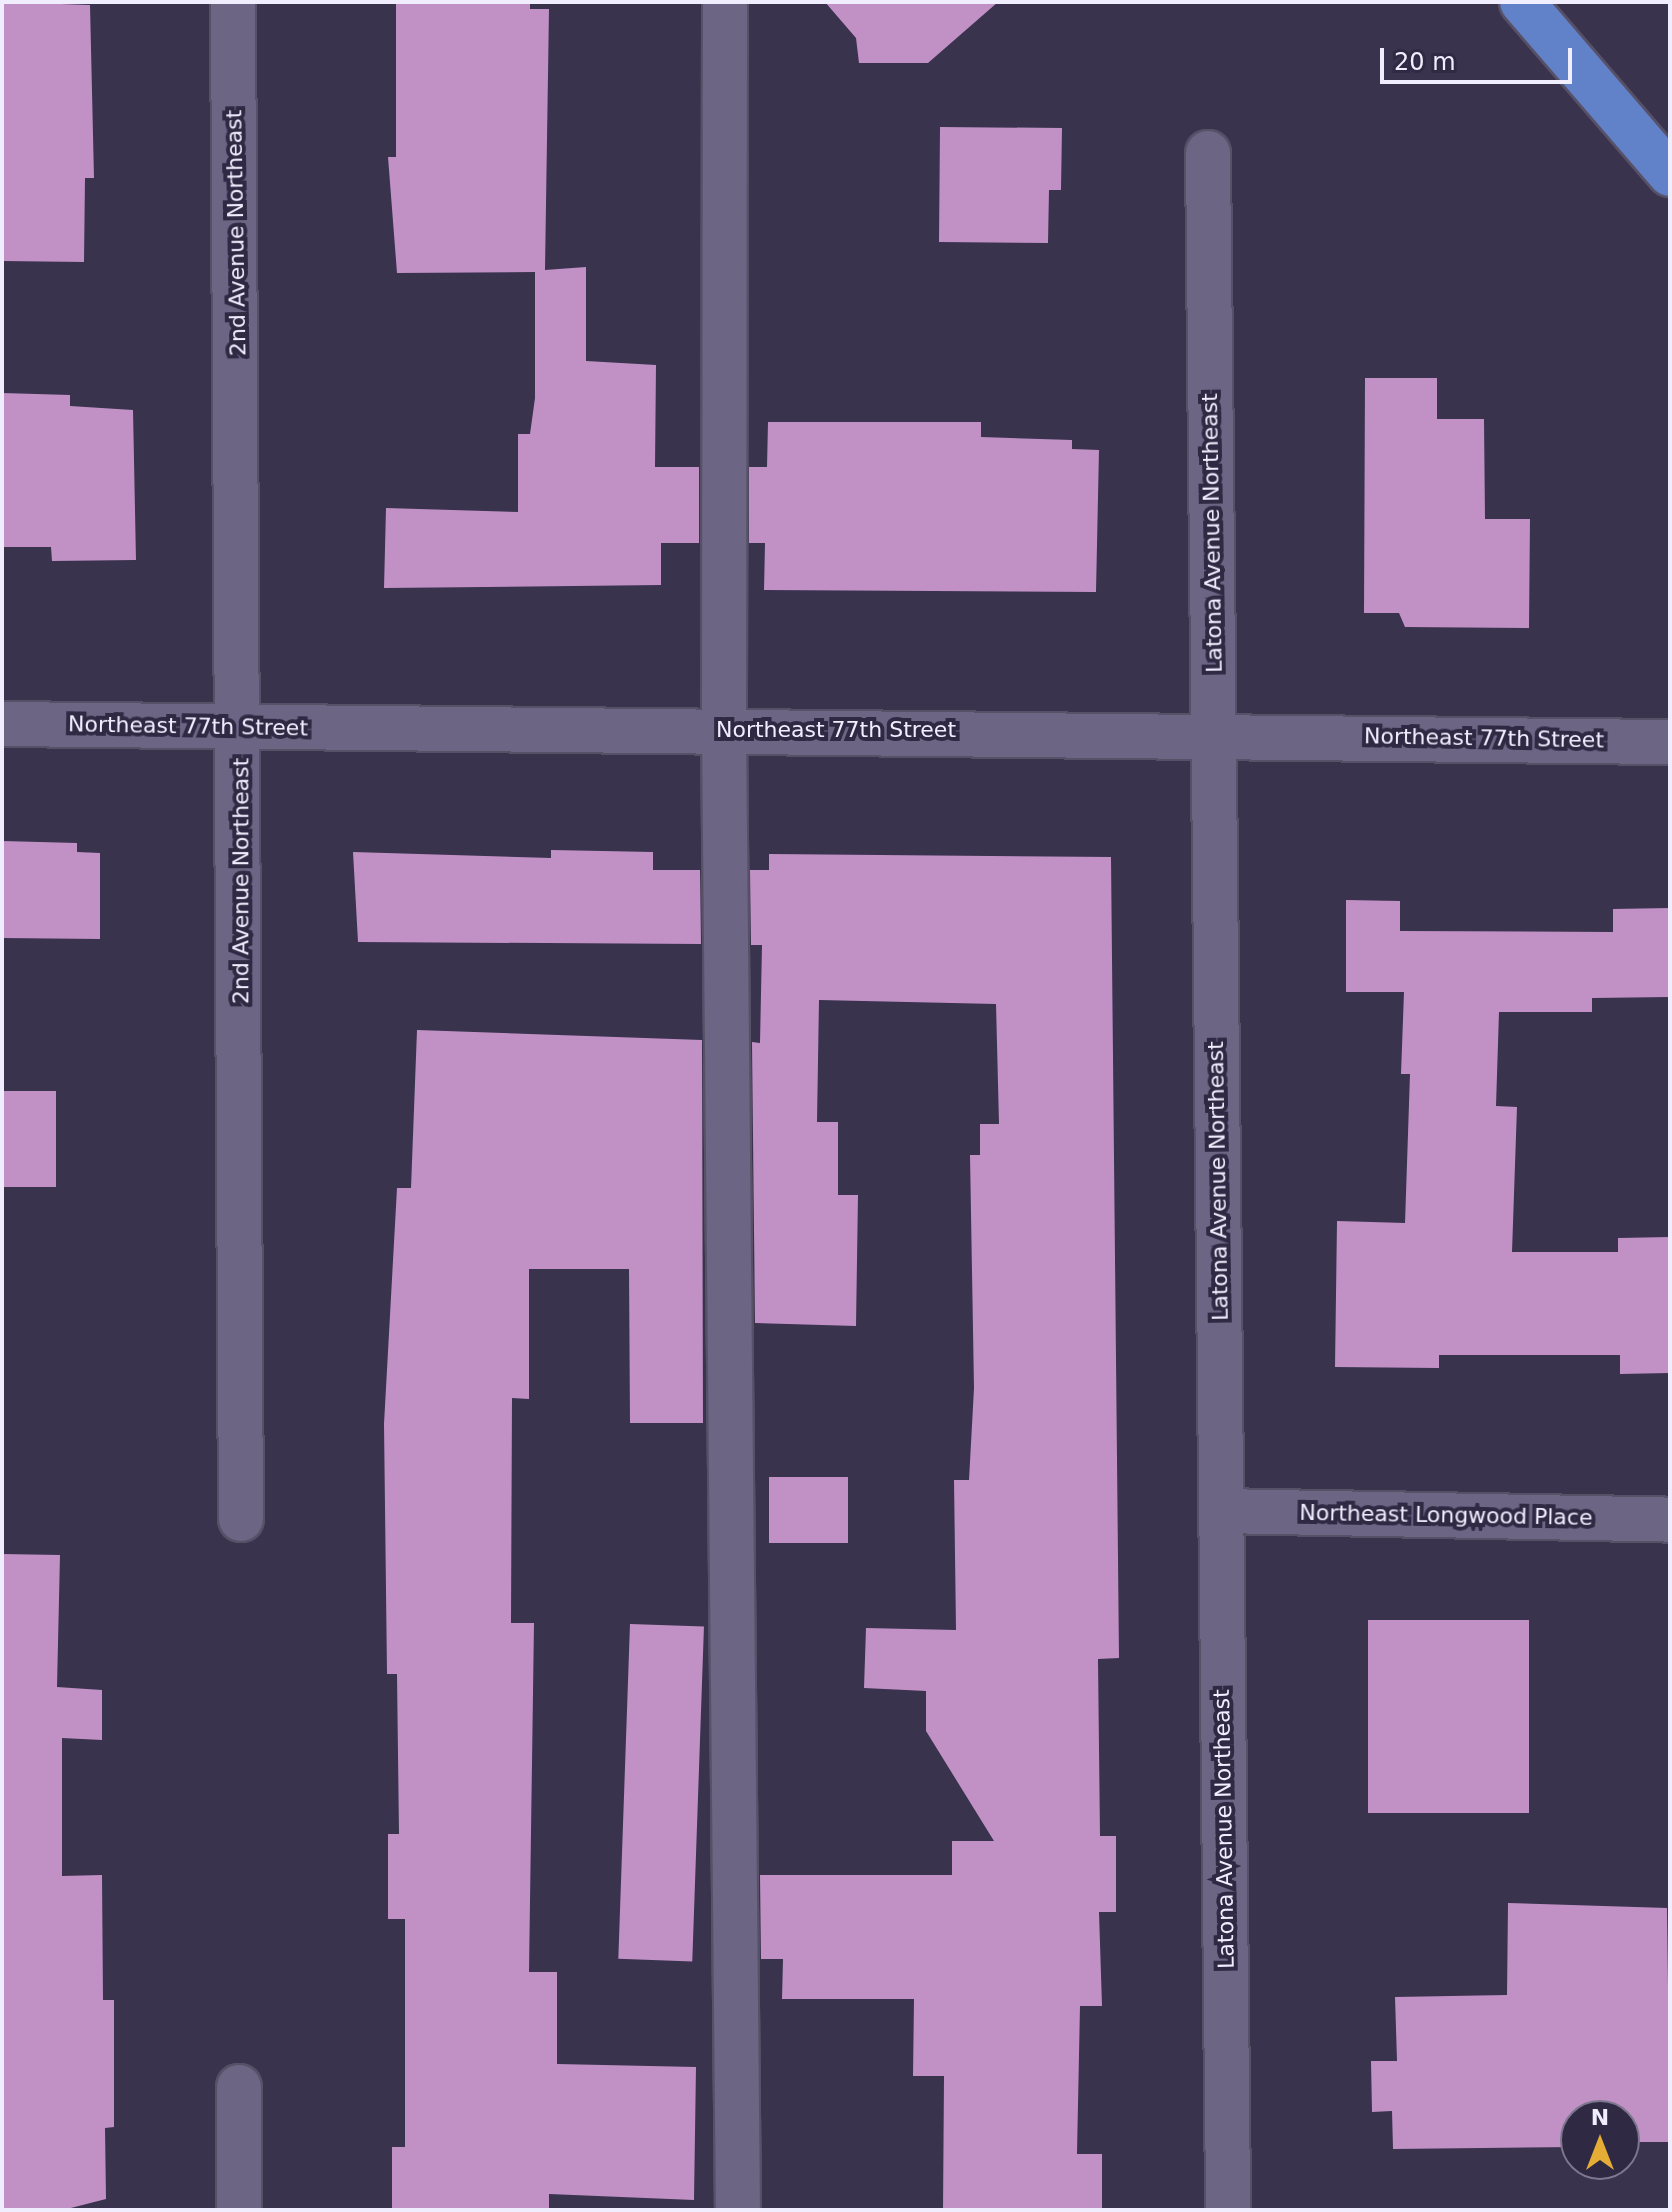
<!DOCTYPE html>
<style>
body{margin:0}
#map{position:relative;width:1672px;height:2212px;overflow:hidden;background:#39334e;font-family:"DejaVu Sans",sans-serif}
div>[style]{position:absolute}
.building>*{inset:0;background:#c191c5;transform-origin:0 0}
.roads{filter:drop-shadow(2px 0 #575168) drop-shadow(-2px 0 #575168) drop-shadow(0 2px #575168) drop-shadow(0 -2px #575168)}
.minor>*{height:44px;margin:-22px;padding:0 22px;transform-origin:22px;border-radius:22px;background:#6c6584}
.highway>*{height:44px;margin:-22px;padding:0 22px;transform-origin:22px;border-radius:22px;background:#6181c8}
span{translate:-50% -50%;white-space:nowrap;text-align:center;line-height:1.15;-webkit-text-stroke:8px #2f2943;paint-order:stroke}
.street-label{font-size:22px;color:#f0edfe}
.frame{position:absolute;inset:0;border:4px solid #f0edfe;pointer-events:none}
.north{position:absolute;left:1560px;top:2100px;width:80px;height:80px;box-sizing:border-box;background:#2f2943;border:2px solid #7c778e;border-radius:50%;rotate:0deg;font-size:22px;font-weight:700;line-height:32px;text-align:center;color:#f0edfe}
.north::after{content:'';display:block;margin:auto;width:28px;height:36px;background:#e5ad35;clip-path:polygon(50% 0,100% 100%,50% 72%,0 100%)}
.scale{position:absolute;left:1380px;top:48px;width:192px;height:36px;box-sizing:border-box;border:4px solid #f0edfe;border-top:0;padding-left:10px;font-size:24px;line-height:28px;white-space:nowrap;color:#f0edfe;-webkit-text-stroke:6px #2f2943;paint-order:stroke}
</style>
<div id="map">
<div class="building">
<i style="clip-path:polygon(2px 2px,90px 5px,94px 178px,85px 178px,84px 262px,2px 261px)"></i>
<i style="clip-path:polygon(396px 2px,530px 2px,530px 9px,549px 9px,545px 270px,586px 267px,586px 361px,656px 365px,655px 467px,699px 467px,699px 543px,661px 543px,661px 585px,384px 588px,386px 508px,518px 512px,518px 434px,530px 434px,535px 398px,535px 272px,397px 273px,388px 157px,396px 157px)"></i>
<i style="clip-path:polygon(825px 2px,998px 2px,928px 63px,859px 63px,856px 38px)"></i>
<i style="clip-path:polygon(940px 127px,1062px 128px,1061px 190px,1049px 190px,1048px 243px,939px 242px)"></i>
<i style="clip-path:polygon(1365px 378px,1437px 378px,1437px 419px,1484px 419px,1485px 519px,1530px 519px,1529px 628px,1405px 627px,1399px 613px,1364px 613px)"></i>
<i style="clip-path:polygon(2px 393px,70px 395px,70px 406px,133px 410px,136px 560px,52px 561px,51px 547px,2px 547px)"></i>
<i style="clip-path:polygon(768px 422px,981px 422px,981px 437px,1072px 440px,1072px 449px,1099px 450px,1096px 592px,764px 590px,765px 543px,749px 543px,749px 467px,767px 467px)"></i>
<i style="clip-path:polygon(2px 841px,77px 843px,77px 852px,100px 853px,100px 939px,2px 938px)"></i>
<i style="clip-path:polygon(551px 850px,653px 852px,653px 870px,700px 870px,701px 944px,358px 942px,353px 852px,551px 858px)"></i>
<i style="clip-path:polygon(769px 854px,1111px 857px,1119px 1658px,1098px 1659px,1100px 1836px,1116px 1836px,1116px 1912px,1099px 1912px,1102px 2006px,1080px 2006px,1077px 2154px,1102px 2154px,1102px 2210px,943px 2210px,944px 2076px,913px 2076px,914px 1999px,782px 1999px,783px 1959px,761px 1959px,760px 1875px,952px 1875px,952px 1841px,994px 1841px,926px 1731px,926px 1691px,864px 1688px,866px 1628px,956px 1630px,954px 1480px,969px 1480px,974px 1388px,970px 1155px,980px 1155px,980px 1124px,999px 1124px,996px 1004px,819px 1000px,817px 1122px,838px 1122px,838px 1195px,858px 1195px,856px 1326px,755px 1323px,752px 1042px,760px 1043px,762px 945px,751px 945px,750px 870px,769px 870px)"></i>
<i style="clip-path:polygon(1346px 900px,1400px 901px,1400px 931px,1613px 932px,1613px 909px,1670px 908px,1670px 997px,1592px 998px,1592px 1012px,1499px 1012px,1496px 1106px,1517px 1107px,1512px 1252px,1618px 1252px,1618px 1238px,1670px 1237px,1670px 1373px,1620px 1374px,1620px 1355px,1439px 1355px,1439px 1368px,1335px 1367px,1337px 1221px,1405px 1223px,1410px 1074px,1401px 1074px,1404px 992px,1346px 992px)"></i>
<i style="clip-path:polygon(417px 1030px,702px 1040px,703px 1423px,630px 1423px,629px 1269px,529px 1269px,529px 1399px,512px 1398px,511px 1623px,534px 1623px,529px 1972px,557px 1972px,557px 2064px,696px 2067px,694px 2200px,549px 2194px,549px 2210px,392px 2210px,392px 2147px,405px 2147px,405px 1919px,388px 1919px,388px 1834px,399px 1834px,397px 1674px,387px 1674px,384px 1424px,397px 1188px,411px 1188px)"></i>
<i style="left:2px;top:1091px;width:54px;height:96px"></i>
<i style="left:848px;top:1477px;width:66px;height:79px;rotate:90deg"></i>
<i style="clip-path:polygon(2px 1554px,60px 1555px,57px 1687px,102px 1690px,102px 1740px,62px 1738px,62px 1876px,102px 1875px,103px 2000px,114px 2000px,114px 2127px,105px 2128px,106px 2199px,63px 2210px,2px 2210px)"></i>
<i style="left:1529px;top:1620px;width:193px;height:161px;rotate:90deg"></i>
<i style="left:630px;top:1624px;width:74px;height:335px;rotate:2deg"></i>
<i style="clip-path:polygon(1508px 1903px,1667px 1908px,1670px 2142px,1624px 2142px,1624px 2116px,1576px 2116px,1576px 2147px,1393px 2149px,1392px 2111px,1372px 2112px,1371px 2061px,1397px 2061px,1395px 1997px,1507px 1995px)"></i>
</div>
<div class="roads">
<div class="minor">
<i style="left:233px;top:2px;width:1517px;rotate:89.7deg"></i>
<i style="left:725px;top:2px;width:728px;rotate:90.08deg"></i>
<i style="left:724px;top:730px;width:1480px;rotate:89.46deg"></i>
<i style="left:1208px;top:153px;width:2057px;rotate:89.44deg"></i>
<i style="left:2px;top:724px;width:1668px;rotate:0.62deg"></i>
<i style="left:1221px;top:1511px;width:449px;rotate:1.1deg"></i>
<i style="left:239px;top:2087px;width:123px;rotate:90deg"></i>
</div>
<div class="highway">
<i style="left:1522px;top:2px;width:227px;rotate:49.3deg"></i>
</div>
</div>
<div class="street-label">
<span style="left:236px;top:233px;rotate:-91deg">2nd Avenue Northeast</span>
<span style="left:1212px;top:533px;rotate:-91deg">Latona Avenue Northeast</span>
<span style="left:188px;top:726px;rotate:1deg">Northeast 77th Street</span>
<span style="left:836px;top:730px">Northeast 77th Street</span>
<span style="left:1484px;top:738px;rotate:1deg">Northeast 77th Street</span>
<span style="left:241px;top:881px;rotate:-90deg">2nd Avenue Northeast</span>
<span style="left:1218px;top:1181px;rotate:-91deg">Latona Avenue Northeast</span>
<span style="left:1446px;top:1515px;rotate:1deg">Northeast Longwood Place</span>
<span style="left:1224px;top:1829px;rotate:-91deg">Latona Avenue Northeast</span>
</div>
<div class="frame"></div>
<div class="north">N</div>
<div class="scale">20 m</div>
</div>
